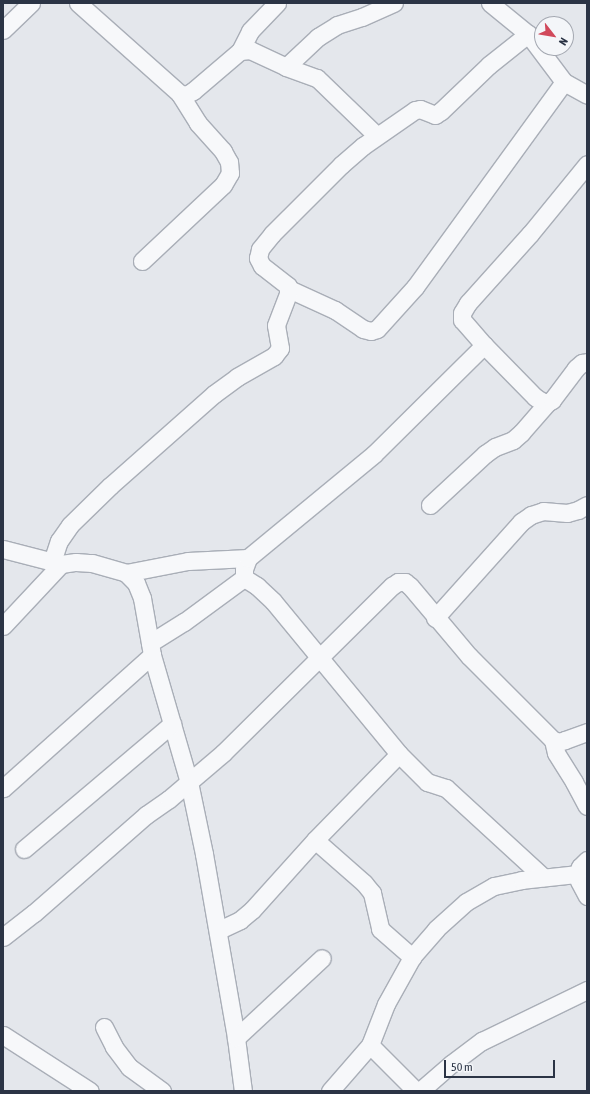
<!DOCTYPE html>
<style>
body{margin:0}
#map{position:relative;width:590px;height:1094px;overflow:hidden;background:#e4e7ec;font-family:"Asap Condensed",sans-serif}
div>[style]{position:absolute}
.roads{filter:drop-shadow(1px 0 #a9aeb7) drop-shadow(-1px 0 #a9aeb7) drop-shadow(0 1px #a9aeb7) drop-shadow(0 -1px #a9aeb7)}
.street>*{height:17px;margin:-8.5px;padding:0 8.5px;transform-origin:8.5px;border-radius:8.5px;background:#f7f8fa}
span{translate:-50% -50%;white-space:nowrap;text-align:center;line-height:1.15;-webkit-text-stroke:3px #f4f6f9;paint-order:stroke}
.frame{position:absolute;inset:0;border:4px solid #2b3445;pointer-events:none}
.north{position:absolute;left:534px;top:16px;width:40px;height:40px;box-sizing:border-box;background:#f4f6f9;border:1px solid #a4a8b1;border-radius:50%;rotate:121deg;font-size:11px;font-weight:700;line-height:16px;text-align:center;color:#2b3445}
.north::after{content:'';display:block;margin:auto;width:14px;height:18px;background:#d1495b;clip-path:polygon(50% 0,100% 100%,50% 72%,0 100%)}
.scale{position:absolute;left:444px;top:1060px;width:111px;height:18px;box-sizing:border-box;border:2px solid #2b3445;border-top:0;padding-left:5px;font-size:12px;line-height:14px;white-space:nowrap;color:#2b3445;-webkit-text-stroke:3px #f4f6f9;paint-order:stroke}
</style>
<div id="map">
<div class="roads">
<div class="street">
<i style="left:78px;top:3px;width:137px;rotate:41.7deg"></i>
<i style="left:180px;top:94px;width:6px;rotate:9deg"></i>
<i style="left:186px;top:95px;width:8px;rotate:-30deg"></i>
<i style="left:193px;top:91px;width:62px;rotate:-40.4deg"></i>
<i style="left:240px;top:51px;width:10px;rotate:-6deg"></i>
<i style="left:250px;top:50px;width:40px;rotate:25deg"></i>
<i style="left:286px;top:67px;width:33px;rotate:20deg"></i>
<i style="left:317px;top:78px;width:83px;rotate:44deg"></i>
<i style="left:490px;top:3px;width:49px;rotate:39.2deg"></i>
<i style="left:528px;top:34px;width:60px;rotate:53.1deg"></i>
<i style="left:564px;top:82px;width:26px;rotate:29deg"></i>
<i style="left:3px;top:30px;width:39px;rotate:-44deg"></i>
<i style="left:240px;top:51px;width:22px;rotate:-63deg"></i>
<i style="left:250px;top:31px;width:39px;rotate:-46deg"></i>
<i style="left:286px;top:67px;width:44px;rotate:-43.2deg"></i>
<i style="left:318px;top:37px;width:22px;rotate:-32deg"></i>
<i style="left:337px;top:25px;width:26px;rotate:-18deg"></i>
<i style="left:362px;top:17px;width:35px;rotate:-24deg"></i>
<i style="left:142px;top:261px;width:111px;rotate:-43.2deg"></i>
<i style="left:223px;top:185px;width:14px;rotate:-60deg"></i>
<i style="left:230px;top:173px;width:11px;rotate:-95deg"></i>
<i style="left:229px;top:162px;width:13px;rotate:-119deg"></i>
<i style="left:223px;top:151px;width:38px;rotate:-132deg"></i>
<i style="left:198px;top:123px;width:34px;rotate:-122deg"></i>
<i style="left:289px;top:289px;width:51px;rotate:24.5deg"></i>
<i style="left:335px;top:310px;width:34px;rotate:34deg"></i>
<i style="left:363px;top:329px;width:8px;rotate:14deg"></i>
<i style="left:371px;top:331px;width:6px;rotate:-18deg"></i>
<i style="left:377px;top:329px;width:57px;rotate:-47.9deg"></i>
<i style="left:415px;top:287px;width:253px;rotate:-54deg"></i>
<i style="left:484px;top:345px;width:33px;rotate:-131deg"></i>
<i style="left:462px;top:320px;width:7px;rotate:-90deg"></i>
<i style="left:462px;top:313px;width:12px;rotate:-59deg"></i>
<i style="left:468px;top:303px;width:93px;rotate:-48.1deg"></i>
<i style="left:530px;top:234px;width:90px;rotate:-50.8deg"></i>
<i style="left:430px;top:505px;width:75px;rotate:-42.8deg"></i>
<i style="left:485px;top:454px;width:12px;rotate:-35deg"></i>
<i style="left:495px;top:447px;width:19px;rotate:-21deg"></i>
<i style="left:513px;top:440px;width:11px;rotate:-41deg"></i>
<i style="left:521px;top:433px;width:40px;rotate:-49deg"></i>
<i style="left:3px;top:549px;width:60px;rotate:14.5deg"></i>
<i style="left:61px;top:564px;width:15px;rotate:-8deg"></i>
<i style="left:76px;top:562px;width:16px;rotate:4deg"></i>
<i style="left:92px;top:563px;width:35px;rotate:16deg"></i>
<i style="left:126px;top:573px;width:14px;rotate:45deg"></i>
<i style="left:136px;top:583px;width:16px;rotate:68deg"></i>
<i style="left:142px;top:598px;width:58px;rotate:80deg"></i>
<i style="left:152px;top:655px;width:200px;rotate:138.2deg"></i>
<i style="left:52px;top:562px;width:22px;rotate:-72deg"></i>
<i style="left:59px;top:541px;width:19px;rotate:-55deg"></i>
<i style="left:70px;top:525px;width:56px;rotate:-44.3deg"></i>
<i style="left:110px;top:486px;width:139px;rotate:-41.5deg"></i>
<i style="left:214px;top:394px;width:29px;rotate:-36deg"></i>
<i style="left:237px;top:377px;width:43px;rotate:-29.6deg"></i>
<i style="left:274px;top:356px;width:10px;rotate:-53deg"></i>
<i style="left:280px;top:348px;width:23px;rotate:-100deg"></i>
<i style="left:276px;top:325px;width:34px;rotate:-69deg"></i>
<i style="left:288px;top:293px;width:7px;rotate:-90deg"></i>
<i style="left:288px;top:286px;width:33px;rotate:-142deg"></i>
<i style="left:262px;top:266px;width:9px;rotate:-117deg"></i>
<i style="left:258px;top:258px;width:9px;rotate:-77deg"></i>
<i style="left:260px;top:249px;width:19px;rotate:-51deg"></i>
<i style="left:272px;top:234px;width:98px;rotate:-45deg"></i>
<i style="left:341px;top:165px;width:29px;rotate:-41deg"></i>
<i style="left:363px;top:146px;width:63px;rotate:-34.7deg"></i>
<i style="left:415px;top:110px;width:5px;rotate:-11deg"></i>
<i style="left:420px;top:109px;width:16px;rotate:22deg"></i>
<i style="left:435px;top:115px;width:7px;rotate:-34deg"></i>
<i style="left:441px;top:111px;width:66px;rotate:-43.8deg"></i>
<i style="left:489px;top:65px;width:50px;rotate:-38.5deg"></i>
<i style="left:126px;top:573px;width:63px;rotate:-11deg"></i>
<i style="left:188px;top:561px;width:60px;rotate:-2.9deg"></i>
<i style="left:435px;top:618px;width:129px;rotate:-48.1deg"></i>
<i style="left:521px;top:522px;width:12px;rotate:-35deg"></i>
<i style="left:531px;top:515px;width:13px;rotate:-18deg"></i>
<i style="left:543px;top:511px;width:24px;rotate:5deg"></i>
<i style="left:567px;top:513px;width:11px;rotate:-15deg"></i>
<i style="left:578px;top:510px;width:10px;rotate:-29deg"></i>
<i style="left:3px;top:626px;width:85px;rotate:-46.9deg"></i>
<i style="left:150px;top:643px;width:40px;rotate:-32deg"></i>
<i style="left:184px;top:622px;width:74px;rotate:-36.3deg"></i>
<i style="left:244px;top:578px;width:9px;rotate:-90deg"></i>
<i style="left:244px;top:569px;width:12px;rotate:-70deg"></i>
<i style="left:248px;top:558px;width:163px;rotate:-39.5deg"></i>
<i style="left:374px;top:454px;width:155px;rotate:-44.7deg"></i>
<i style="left:484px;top:345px;width:73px;rotate:45.6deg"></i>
<i style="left:535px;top:397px;width:7px;rotate:34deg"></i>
<i style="left:541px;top:401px;width:6px;rotate:18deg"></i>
<i style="left:547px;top:403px;width:6px;rotate:-31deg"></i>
<i style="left:552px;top:400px;width:40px;rotate:-53deg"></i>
<i style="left:576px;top:368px;width:8px;rotate:-40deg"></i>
<i style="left:582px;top:363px;width:5px;rotate:-11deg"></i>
<i style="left:152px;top:655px;width:132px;rotate:73.8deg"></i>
<i style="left:189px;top:782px;width:74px;rotate:78.2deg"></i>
<i style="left:204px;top:854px;width:187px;rotate:80.1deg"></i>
<i style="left:236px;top:1038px;width:53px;rotate:82.5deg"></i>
<i style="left:553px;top:740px;width:13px;rotate:77deg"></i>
<i style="left:556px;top:753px;width:34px;rotate:58deg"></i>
<i style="left:574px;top:782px;width:27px;rotate:62deg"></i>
<i style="left:399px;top:754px;width:40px;rotate:45deg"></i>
<i style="left:427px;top:782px;width:20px;rotate:18deg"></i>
<i style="left:446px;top:788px;width:132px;rotate:42.5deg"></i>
<i style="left:315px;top:840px;width:65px;rotate:41.3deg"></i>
<i style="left:364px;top:883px;width:13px;rotate:51deg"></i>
<i style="left:372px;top:893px;width:37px;rotate:77deg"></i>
<i style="left:380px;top:929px;width:43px;rotate:41.2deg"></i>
<i style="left:24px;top:849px;width:194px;rotate:-40.2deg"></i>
<i style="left:587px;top:860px;width:10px;rotate:135deg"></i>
<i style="left:580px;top:867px;width:8px;rotate:113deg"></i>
<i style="left:577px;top:874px;width:7px;rotate:74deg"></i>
<i style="left:579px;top:881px;width:17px;rotate:62deg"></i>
<i style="left:219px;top:930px;width:23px;rotate:-25deg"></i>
<i style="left:240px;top:920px;width:16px;rotate:-40deg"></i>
<i style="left:252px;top:910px;width:94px;rotate:-48deg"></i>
<i style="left:315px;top:840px;width:120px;rotate:-45.7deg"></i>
<i style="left:399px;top:754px;width:198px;rotate:-129.5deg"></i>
<i style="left:273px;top:601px;width:22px;rotate:-137deg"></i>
<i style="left:257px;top:586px;width:15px;rotate:-148deg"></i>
<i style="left:3px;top:937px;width:39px;rotate:-38deg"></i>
<i style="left:34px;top:913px;width:149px;rotate:-41.2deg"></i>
<i style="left:146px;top:815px;width:28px;rotate:-35deg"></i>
<i style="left:169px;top:799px;width:71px;rotate:-40.4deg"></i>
<i style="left:223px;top:753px;width:238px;rotate:-44.7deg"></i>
<i style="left:392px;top:586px;width:7px;rotate:-34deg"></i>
<i style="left:398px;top:582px;width:7px"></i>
<i style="left:405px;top:582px;width:6px;rotate:39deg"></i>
<i style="left:410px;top:586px;width:92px;rotate:49.9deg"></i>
<i style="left:469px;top:656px;width:119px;rotate:45deg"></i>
<i style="left:553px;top:740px;width:6px;rotate:18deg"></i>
<i style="left:559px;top:742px;width:6px;rotate:-18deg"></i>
<i style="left:565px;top:740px;width:23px;rotate:-20deg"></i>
<i style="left:104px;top:1027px;width:22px;rotate:63deg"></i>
<i style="left:114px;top:1047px;width:25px;rotate:53deg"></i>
<i style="left:129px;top:1067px;width:41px;rotate:36deg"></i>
<i style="left:3px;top:1035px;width:103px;rotate:32.8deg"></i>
<i style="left:236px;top:1038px;width:117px;rotate:-42.9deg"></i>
<i style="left:370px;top:1045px;width:65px;rotate:45deg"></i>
<i style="left:330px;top:1091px;width:61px;rotate:-49deg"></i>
<i style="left:370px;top:1045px;width:44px;rotate:-68.7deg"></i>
<i style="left:386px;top:1004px;width:54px;rotate:-61deg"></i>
<i style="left:412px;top:957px;width:37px;rotate:-49deg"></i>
<i style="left:436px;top:929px;width:40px;rotate:-42deg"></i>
<i style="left:466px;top:902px;width:32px;rotate:-30deg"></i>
<i style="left:494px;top:886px;width:29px;rotate:-12deg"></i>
<i style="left:522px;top:880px;width:55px;rotate:-6.2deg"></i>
<i style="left:420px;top:1091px;width:41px;rotate:-41.1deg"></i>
<i style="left:451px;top:1064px;width:39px;rotate:-37deg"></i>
<i style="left:482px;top:1041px;width:117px;rotate:-25.9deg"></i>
</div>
</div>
<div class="frame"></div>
<div class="north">N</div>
<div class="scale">50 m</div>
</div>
